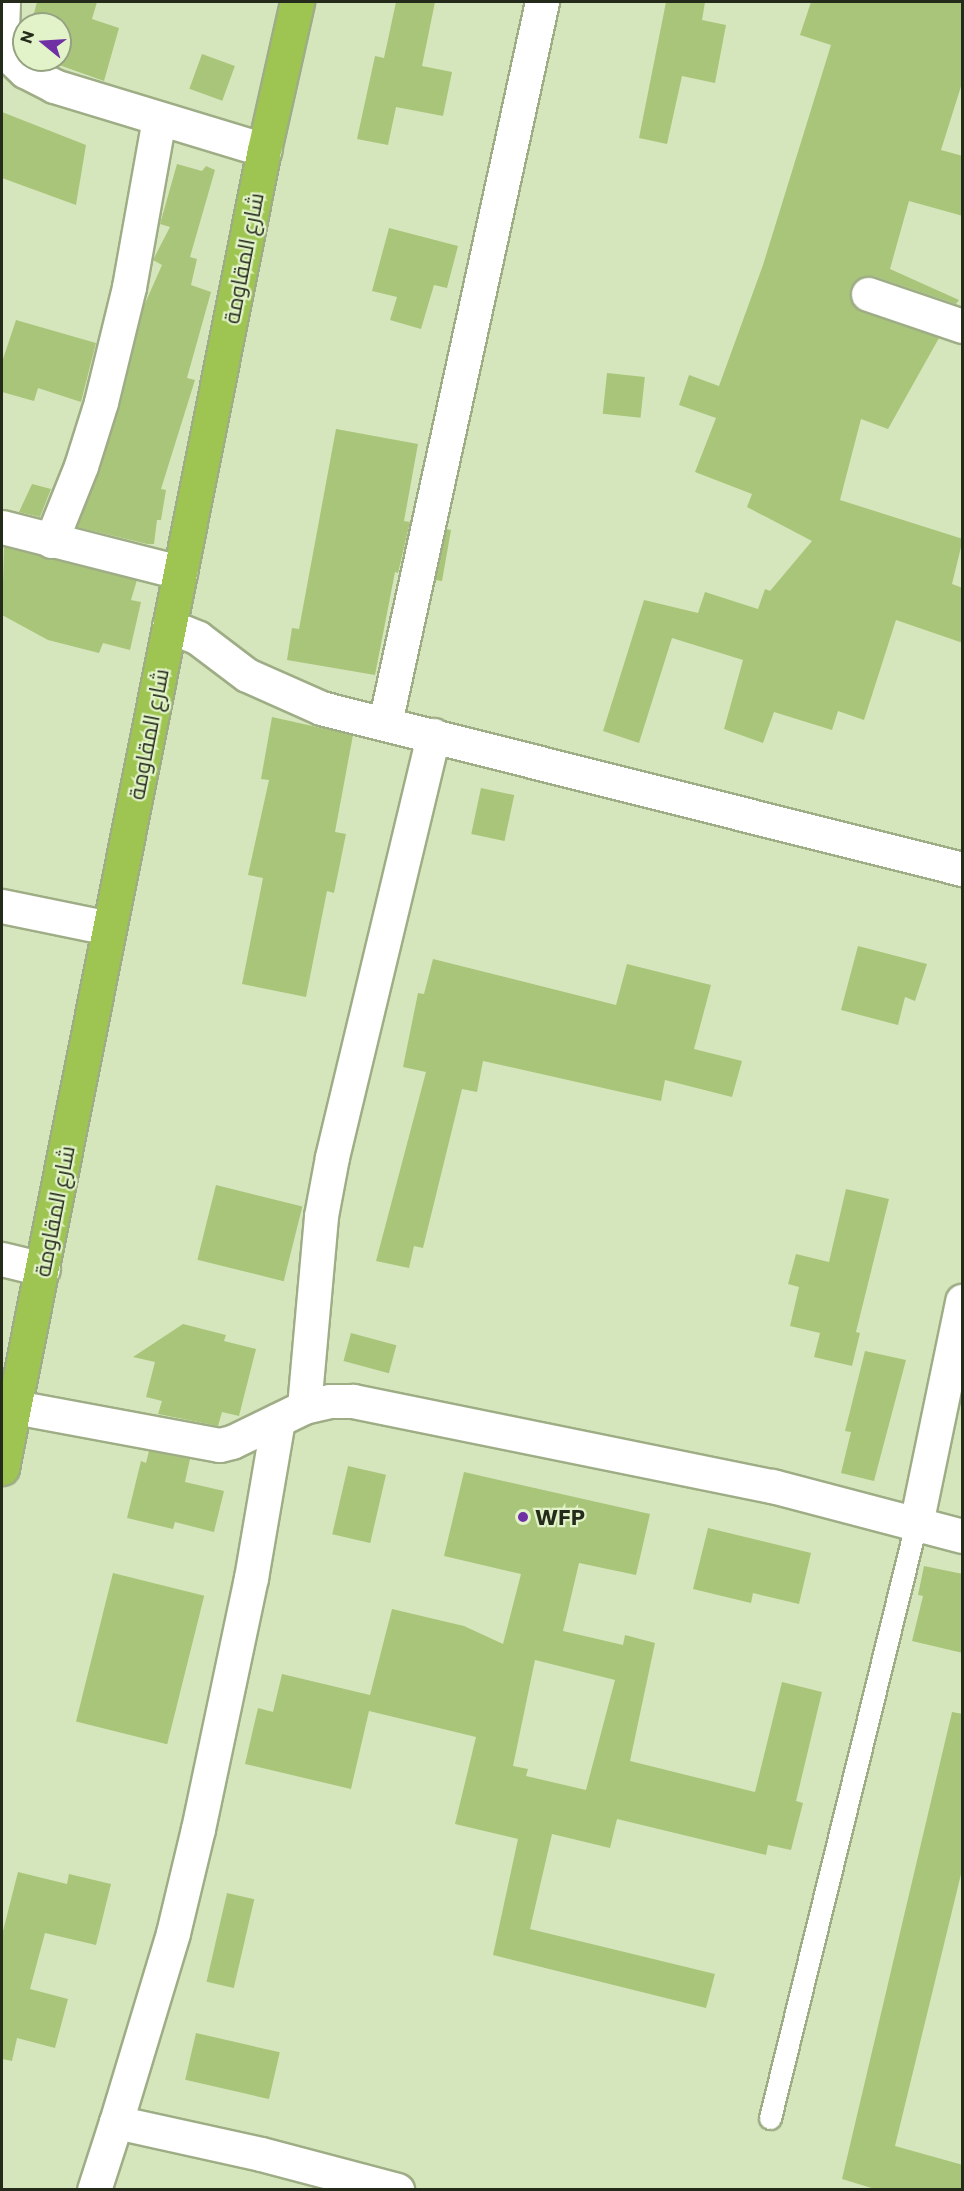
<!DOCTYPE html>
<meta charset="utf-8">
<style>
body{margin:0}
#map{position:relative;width:964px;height:2191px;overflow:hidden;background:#d5e6bc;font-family:Commissioner,Cairo,sans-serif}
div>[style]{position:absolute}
.building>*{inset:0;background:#a9c57a;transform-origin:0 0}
.roads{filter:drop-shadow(2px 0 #9ead85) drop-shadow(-2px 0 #9ead85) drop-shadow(0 2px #9ead85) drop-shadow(0 -2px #9ead85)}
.lane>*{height:21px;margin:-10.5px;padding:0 10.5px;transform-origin:10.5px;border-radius:10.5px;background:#fff}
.street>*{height:33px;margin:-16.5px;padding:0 16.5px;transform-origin:16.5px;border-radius:16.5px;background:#fff}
.highway>*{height:33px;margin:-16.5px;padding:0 16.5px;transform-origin:16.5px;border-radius:16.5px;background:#9ec551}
.dots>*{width:16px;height:16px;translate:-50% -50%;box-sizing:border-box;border:3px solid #e2f3c9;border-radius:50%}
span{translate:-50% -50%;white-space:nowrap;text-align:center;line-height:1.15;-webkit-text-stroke:4.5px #e2f3c9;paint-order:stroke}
.street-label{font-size:22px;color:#252b1b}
.poi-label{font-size:22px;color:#252b1b;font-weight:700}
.left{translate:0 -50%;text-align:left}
.frame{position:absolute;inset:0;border:3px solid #252b1b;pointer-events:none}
.north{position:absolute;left:12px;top:12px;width:60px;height:60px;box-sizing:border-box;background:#e2f3c9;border:2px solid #96a383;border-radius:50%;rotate:288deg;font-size:16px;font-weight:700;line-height:24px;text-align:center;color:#252b1b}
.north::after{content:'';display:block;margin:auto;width:21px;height:27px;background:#702fa5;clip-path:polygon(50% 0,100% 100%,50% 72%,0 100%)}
</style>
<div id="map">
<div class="building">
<i style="clip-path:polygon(37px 2px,97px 2px,92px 19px,119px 28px,104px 81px,45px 60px,60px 60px,60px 24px,31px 24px)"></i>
<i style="clip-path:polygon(396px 2px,435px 2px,422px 66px,452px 72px,443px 116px,396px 107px,388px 145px,357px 139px,375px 56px,384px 58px)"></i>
<i style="clip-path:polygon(666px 2px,705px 2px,702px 20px,726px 25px,715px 83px,682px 76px,667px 144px,639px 138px)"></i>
<i style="clip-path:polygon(811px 2px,963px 2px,963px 80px,941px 150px,963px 156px,963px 216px,909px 201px,890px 269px,959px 300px,956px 304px,873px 276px,864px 276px,851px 287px,850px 298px,861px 311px,939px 338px,888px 429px,861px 419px,840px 500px,963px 539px,952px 584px,963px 588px,963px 643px,896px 620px,864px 720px,838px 711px,832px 730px,774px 712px,763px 743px,724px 729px,743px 660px,672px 638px,639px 743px,603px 731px,644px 600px,698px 613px,705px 592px,758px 609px,765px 589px,770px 591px,812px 541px,747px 507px,752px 494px,695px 472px,716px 418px,679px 405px,689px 375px,719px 386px,763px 265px,831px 45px,800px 35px)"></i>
<i style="left:202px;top:54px;width:35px;height:37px;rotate:20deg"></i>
<i style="clip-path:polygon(2px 112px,86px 145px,76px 205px,2px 178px)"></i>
<i style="clip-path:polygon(177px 164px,202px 171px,206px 166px,215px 170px,190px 257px,197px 259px,191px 285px,211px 292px,187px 378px,195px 380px,161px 489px,166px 490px,161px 520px,157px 520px,154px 544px,147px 544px,77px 527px,119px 408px,143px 308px,162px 265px,153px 260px,170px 227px,160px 224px)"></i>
<i style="clip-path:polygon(389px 228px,458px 246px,447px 288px,434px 285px,421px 329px,390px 320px,397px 297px,372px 291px)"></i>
<i style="clip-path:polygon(16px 320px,96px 343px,81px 402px,38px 388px,34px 401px,2px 392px,2px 362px)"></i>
<i style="left:607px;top:373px;width:38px;height:41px;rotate:6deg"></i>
<i style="clip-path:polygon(336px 429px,418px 444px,404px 521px,410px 522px,398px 573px,395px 572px,375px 675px,287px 660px,292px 628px,299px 629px)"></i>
<i style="clip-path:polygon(32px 484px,51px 489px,40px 517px,19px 512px)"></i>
<i style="clip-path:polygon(446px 529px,451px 530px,442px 581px,435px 580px)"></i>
<i style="clip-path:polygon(4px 547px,137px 580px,131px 600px,141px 602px,130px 650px,103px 643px,99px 653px,48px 640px,2px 615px)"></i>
<i style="clip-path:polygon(272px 717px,353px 735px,335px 832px,346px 834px,334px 893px,327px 891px,306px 997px,242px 984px,263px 878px,248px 875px,269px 780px,261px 779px)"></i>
<i style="left:481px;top:788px;width:34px;height:47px;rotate:12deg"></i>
<i style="clip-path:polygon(858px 946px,927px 964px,915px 1001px,905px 997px,898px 1025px,841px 1010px)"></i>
<i style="clip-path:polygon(433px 959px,616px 1005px,627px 964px,711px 985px,694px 1049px,742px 1061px,732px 1097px,665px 1080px,661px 1101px,483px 1061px,477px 1092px,462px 1089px,423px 1248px,414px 1246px,409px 1268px,376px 1261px,426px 1072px,403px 1067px,418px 993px,424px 994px)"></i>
<i style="left:216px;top:1185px;width:89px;height:77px;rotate:14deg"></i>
<i style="clip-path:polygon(846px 1189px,889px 1199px,856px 1332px,860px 1333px,852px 1366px,814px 1357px,820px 1333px,790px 1326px,799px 1287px,788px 1284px,796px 1254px,829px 1262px)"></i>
<i style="clip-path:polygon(183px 1324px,226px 1335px,224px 1341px,256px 1349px,239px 1416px,222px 1412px,218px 1426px,158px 1414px,162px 1401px,146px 1397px,155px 1362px,133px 1357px)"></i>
<i style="left:351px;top:1333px;width:47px;height:29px;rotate:15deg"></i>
<i style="clip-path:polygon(865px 1351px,906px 1360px,874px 1481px,841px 1473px,851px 1432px,845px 1431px)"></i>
<i style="clip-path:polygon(149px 1451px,190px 1459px,185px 1482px,224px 1491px,214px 1532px,175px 1522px,173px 1529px,127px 1518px,141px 1461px,146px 1463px)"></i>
<i style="left:348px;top:1466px;width:39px;height:70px;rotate:13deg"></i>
<i style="clip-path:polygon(evenodd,464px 1472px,650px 1514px,636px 1575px,579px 1563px,563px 1631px,623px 1645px,625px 1635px,655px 1643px,630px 1761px,755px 1792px,782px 1682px,822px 1692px,796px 1801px,803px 1803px,791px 1850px,768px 1845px,766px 1855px,617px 1819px,610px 1848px,552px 1834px,530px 1929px,715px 1974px,706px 2008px,493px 1955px,518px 1839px,455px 1824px,476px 1737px,369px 1711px,351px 1789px,245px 1764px,258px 1708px,273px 1712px,282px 1674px,370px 1695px,392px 1609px,464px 1626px,503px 1644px,521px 1574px,444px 1556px,464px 1472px,535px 1660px,615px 1680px,586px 1790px,526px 1776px,528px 1769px,513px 1766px,535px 1660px)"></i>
<i style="clip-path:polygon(708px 1528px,811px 1553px,799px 1604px,753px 1593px,751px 1603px,693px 1589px)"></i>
<i style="clip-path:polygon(924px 1566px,963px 1574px,963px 1653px,912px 1641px,923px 1596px,918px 1595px)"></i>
<i style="left:113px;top:1573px;width:94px;height:153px;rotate:14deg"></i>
<i style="clip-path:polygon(952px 1712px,963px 1714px,963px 1866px,895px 2146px,963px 2165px,963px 2190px,878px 2190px,842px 2179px)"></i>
<i style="clip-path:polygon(18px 1872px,67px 1884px,69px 1874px,111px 1884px,96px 1945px,45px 1933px,30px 1989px,68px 1999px,55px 2048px,17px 2038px,12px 2061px,2px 2059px,2px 1935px)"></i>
<i style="left:227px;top:1893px;width:28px;height:91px;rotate:13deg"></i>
<i style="left:196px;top:2033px;width:86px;height:48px;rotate:13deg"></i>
</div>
<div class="roads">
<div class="lane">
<i style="left:770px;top:2118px;width:612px;rotate:-76.19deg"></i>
</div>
<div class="street">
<i style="left:3px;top:2px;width:36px;rotate:92deg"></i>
<i style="left:2px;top:38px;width:21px;rotate:67deg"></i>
<i style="left:10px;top:57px;width:21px;rotate:43deg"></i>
<i style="left:25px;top:71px;width:33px;rotate:27deg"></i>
<i style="left:54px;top:86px;width:220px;rotate:16.9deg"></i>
<i style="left:868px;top:294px;width:99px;rotate:18.8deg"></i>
<i style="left:2px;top:527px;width:184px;rotate:14.2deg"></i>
<i style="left:51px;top:541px;width:81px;rotate:-68.2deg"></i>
<i style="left:81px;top:466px;width:67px;rotate:-72.6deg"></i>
<i style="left:101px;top:402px;width:118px;rotate:-76.3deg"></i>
<i style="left:129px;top:287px;width:171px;rotate:-79.9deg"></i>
<i style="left:169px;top:626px;width:31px;rotate:22deg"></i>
<i style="left:198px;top:638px;width:61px;rotate:37.1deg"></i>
<i style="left:247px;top:675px;width:81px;rotate:24deg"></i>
<i style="left:321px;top:708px;width:661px;rotate:14.1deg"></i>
<i style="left:385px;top:723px;width:738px;rotate:-77.72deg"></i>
<i style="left:2px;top:906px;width:109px;rotate:11.6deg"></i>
<i style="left:2px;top:1259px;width:42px;rotate:13.7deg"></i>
<i style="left:15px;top:1407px;width:208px;rotate:10.5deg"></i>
<i style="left:220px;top:1445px;width:12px;rotate:-14deg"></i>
<i style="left:232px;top:1442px;width:80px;rotate:-25.9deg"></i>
<i style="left:304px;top:1407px;width:27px;rotate:-13deg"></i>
<i style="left:330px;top:1401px;width:23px"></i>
<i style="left:353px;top:1401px;width:428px;rotate:11.5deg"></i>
<i style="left:772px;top:1486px;width:196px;rotate:14.7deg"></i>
<i style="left:304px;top:1407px;width:192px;rotate:-84.9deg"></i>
<i style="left:321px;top:1216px;width:60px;rotate:-79.4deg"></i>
<i style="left:332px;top:1157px;width:434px;rotate:-76.5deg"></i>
<i style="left:916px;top:1524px;width:228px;rotate:-78.3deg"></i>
<i style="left:116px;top:2122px;width:197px;rotate:-73.2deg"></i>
<i style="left:173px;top:1933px;width:107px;rotate:-76.5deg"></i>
<i style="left:198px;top:1829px;width:257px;rotate:-78.1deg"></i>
<i style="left:251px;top:1578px;width:160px;rotate:-80.3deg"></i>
<i style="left:94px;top:2190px;width:71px;rotate:-72.1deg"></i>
<i style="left:116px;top:2122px;width:148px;rotate:12.4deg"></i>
<i style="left:261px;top:2154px;width:141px;rotate:14.8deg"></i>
</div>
<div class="highway">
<i style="left:2px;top:1468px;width:1344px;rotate:-78.76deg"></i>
<i style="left:264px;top:150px;width:152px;rotate:-77.4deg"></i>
</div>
</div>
<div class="dots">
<i style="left:523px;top:1517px;background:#702fa5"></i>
</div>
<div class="street-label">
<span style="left:243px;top:258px;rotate:-79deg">شارع المقاومة</span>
<span style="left:148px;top:734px;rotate:-79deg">شارع المقاومة</span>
<span style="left:54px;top:1211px;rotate:-79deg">شارع المقاومة</span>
</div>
<div class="poi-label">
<span class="left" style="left:535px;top:1517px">WFP</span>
</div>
<div class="frame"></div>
<div class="north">N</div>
</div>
